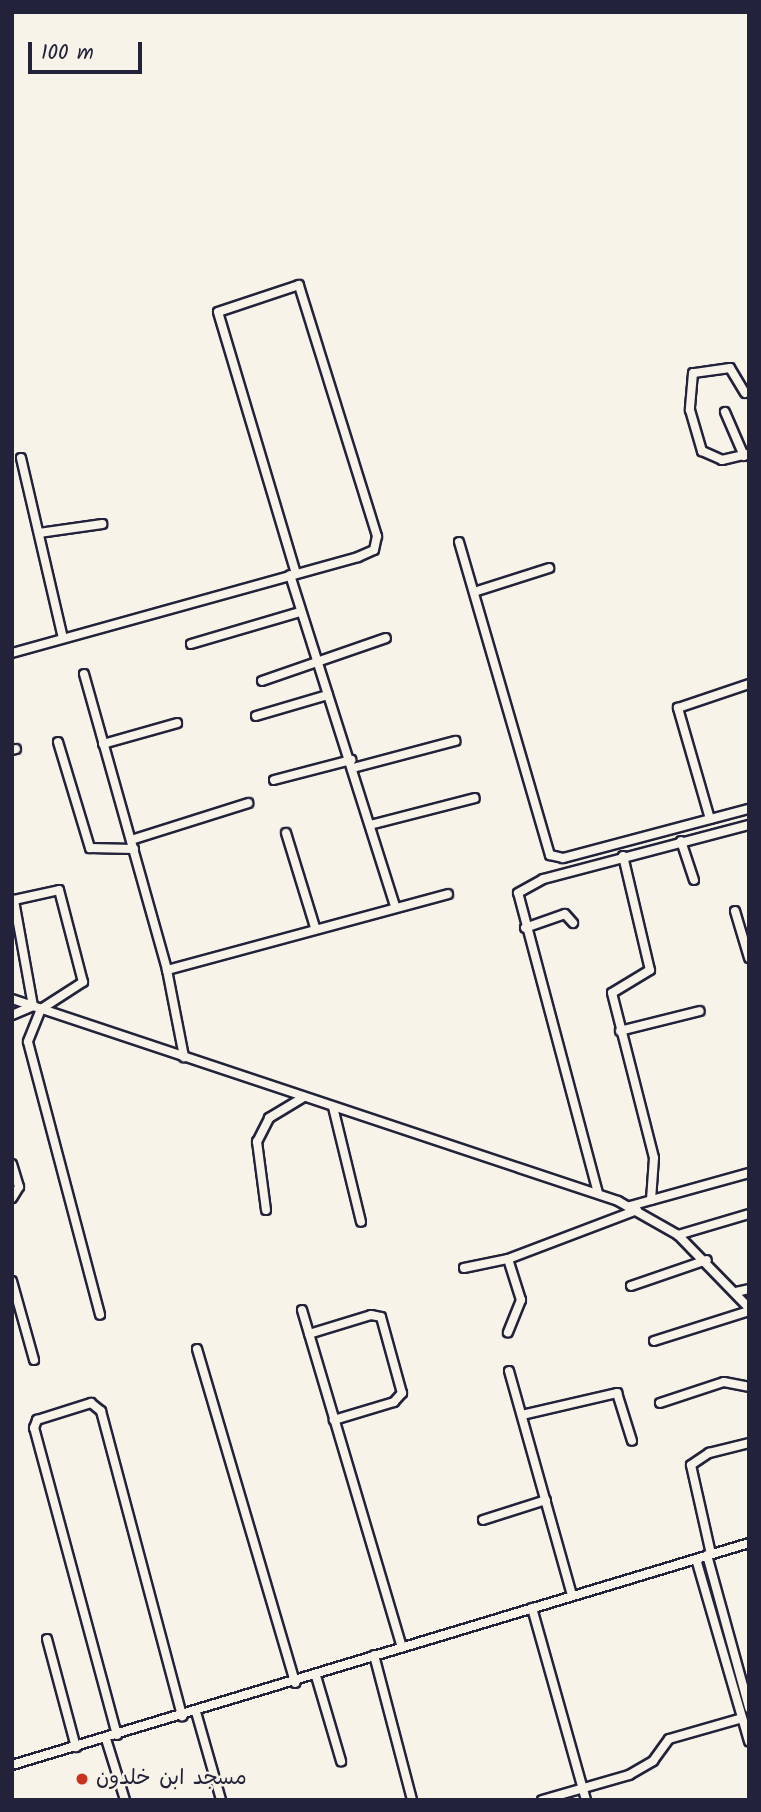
<!DOCTYPE html>
<meta charset="utf-8">
<style>
body{margin:0}
#map{position:relative;width:761px;height:1812px;overflow:hidden;background:#f7f3e8;font-family:Kalam,"Playpen Sans Arabic",sans-serif}
div>[style]{position:absolute}
.roads{filter:drop-shadow(2px 0 #22223b) drop-shadow(-2px 0 #22223b) drop-shadow(0 2px #22223b) drop-shadow(0 -2px #22223b)}
.minor>*{height:8px;margin:-4px;padding:0 4px;transform-origin:4px;border-radius:4px;background:#f7f3e8}
.dots>*{width:19px;height:19px;translate:-50% -50%;box-sizing:border-box;border:4px solid #f7f3e8;border-radius:50%}
span{translate:-50% -50%;white-space:nowrap;text-align:center;line-height:1.15;-webkit-text-stroke:5px #f7f3e8;paint-order:stroke}
.poi-label{font-size:21px;color:#22223b}
.left{translate:0 -50%;text-align:left}
.frame{position:absolute;inset:0;border:14px solid #22223b;pointer-events:none}
.scale{position:absolute;left:28px;top:42px;width:114px;height:32px;box-sizing:border-box;border:4px solid #22223b;border-top:0;padding-left:9px;font-size:21px;line-height:24px;white-space:nowrap;color:#22223b;-webkit-text-stroke:5px #f7f3e8;paint-order:stroke}
</style>
<div id="map">
<div class="roads">
<div class="minor">
<i style="left:745px;top:393px;width:29px;rotate:-121deg"></i>
<i style="left:730px;top:368px;width:37px;rotate:172deg"></i>
<i style="left:693px;top:373px;width:37px;rotate:95deg"></i>
<i style="left:690px;top:410px;width:43px;rotate:73.7deg"></i>
<i style="left:702px;top:451px;width:22px;rotate:24deg"></i>
<i style="left:722px;top:460px;width:28px;rotate:-13deg"></i>
<i style="left:725px;top:412px;width:48px;rotate:66.6deg"></i>
<i style="left:21px;top:458px;width:185px;rotate:76.9deg"></i>
<i style="left:39px;top:533px;width:64px;rotate:-8.1deg"></i>
<i style="left:459px;top:542px;width:326px;rotate:73.8deg"></i>
<i style="left:550px;top:855px;width:13px;rotate:13deg"></i>
<i style="left:563px;top:858px;width:192px;rotate:-14.8deg"></i>
<i style="left:290px;top:575px;width:347px;rotate:72.4deg"></i>
<i style="left:474px;top:592px;width:79px;rotate:-17.7deg"></i>
<i style="left:191px;top:644px;width:114px;rotate:-16.4deg"></i>
<i style="left:12px;top:653px;width:359px;rotate:-15.5deg"></i>
<i style="left:358px;top:557px;width:17px;rotate:-24deg"></i>
<i style="left:374px;top:550px;width:14px;rotate:-78deg"></i>
<i style="left:377px;top:536px;width:263px;rotate:-107.3deg"></i>
<i style="left:299px;top:285px;width:85px;rotate:161.6deg"></i>
<i style="left:218px;top:312px;width:273px;rotate:73.4deg"></i>
<i style="left:84px;top:674px;width:307px;rotate:74.3deg"></i>
<i style="left:167px;top:970px;width:89px;rotate:78.9deg"></i>
<i style="left:262px;top:681px;width:131px;rotate:-19.1deg"></i>
<i style="left:256px;top:716px;width:75px;rotate:-16.3deg"></i>
<i style="left:58px;top:742px;width:111px;rotate:73.2deg"></i>
<i style="left:90px;top:848px;width:44px;rotate:1.3deg"></i>
<i style="left:103px;top:744px;width:77px;rotate:-15.8deg"></i>
<i style="left:12px;top:750px;width:4px;rotate:-14deg"></i>
<i style="left:353px;top:768px;width:106px;rotate:-14.8deg"></i>
<i style="left:274px;top:780px;width:80px;rotate:-14.6deg"></i>
<i style="left:710px;top:819px;width:116px;rotate:-106.1deg"></i>
<i style="left:678px;top:708px;width:75px;rotate:-18.7deg"></i>
<i style="left:370px;top:825px;width:108px;rotate:-14.4deg"></i>
<i style="left:286px;top:833px;width:98px;rotate:72.9deg"></i>
<i style="left:131px;top:840px;width:123px;rotate:-17.5deg"></i>
<i style="left:681px;top:841px;width:41px;rotate:71.6deg"></i>
<i style="left:623px;top:856px;width:117px;rotate:76.7deg"></i>
<i style="left:650px;top:970px;width:44px;rotate:148.8deg"></i>
<i style="left:612px;top:993px;width:170px;rotate:75.7deg"></i>
<i style="left:654px;top:1158px;width:42px;rotate:94.1deg"></i>
<i style="left:735px;top:911px;width:49px;rotate:73.4deg"></i>
<i style="left:525px;top:928px;width:42px;rotate:-19.3deg"></i>
<i style="left:565px;top:914px;width:12px;rotate:48deg"></i>
<i style="left:167px;top:970px;width:291px;rotate:-15.1deg"></i>
<i style="left:12px;top:999px;width:639px;rotate:18.43deg"></i>
<i style="left:618px;top:1201px;width:69px;rotate:29.5deg"></i>
<i style="left:678px;top:1235px;width:102px;rotate:45.8deg"></i>
<i style="left:12px;top:1015px;width:23px;rotate:-23deg"></i>
<i style="left:33px;top:1006px;width:108px;rotate:-100.2deg"></i>
<i style="left:14px;top:900px;width:46px;rotate:-12.5deg"></i>
<i style="left:59px;top:890px;width:95px;rotate:75.4deg"></i>
<i style="left:83px;top:982px;width:50px;rotate:147.3deg"></i>
<i style="left:41px;top:1009px;width:35px;rotate:112deg"></i>
<i style="left:28px;top:1042px;width:282px;rotate:75.2deg"></i>
<i style="left:620px;top:1031px;width:82px;rotate:-14deg"></i>
<i style="left:333px;top:1107px;width:118px;rotate:76.3deg"></i>
<i style="left:12px;top:1164px;width:24px;rotate:73deg"></i>
<i style="left:19px;top:1187px;width:13px;rotate:122deg"></i>
<i style="left:598px;top:1193px;width:310px;rotate:-104.9deg"></i>
<i style="left:518px;top:893px;width:29px;rotate:-29deg"></i>
<i style="left:543px;top:879px;width:213px;rotate:-14.7deg"></i>
<i style="left:630px;top:1206px;width:123px;rotate:-15.5deg"></i>
<i style="left:266px;top:1210px;width:69px;rotate:-97.5deg"></i>
<i style="left:257px;top:1142px;width:27px;rotate:-63deg"></i>
<i style="left:269px;top:1118px;width:41px;rotate:-31deg"></i>
<i style="left:678px;top:1235px;width:74px;rotate:-16.5deg"></i>
<i style="left:508px;top:1259px;width:43px;rotate:72.4deg"></i>
<i style="left:521px;top:1300px;width:35px;rotate:112deg"></i>
<i style="left:464px;top:1268px;width:45px;rotate:-11.6deg"></i>
<i style="left:508px;top:1259px;width:138px;rotate:-20.8deg"></i>
<i style="left:12px;top:1281px;width:82px;rotate:74.4deg"></i>
<i style="left:631px;top:1286px;width:80px;rotate:-18.9deg"></i>
<i style="left:736px;top:1292px;width:13px;rotate:-13deg"></i>
<i style="left:302px;top:1310px;width:352px;rotate:73.5deg"></i>
<i style="left:309px;top:1334px;width:65px;rotate:-17deg"></i>
<i style="left:371px;top:1315px;width:10px;rotate:11deg"></i>
<i style="left:381px;top:1317px;width:79px;rotate:74.6deg"></i>
<i style="left:402px;top:1393px;width:12px;rotate:132deg"></i>
<i style="left:394px;top:1402px;width:63px;rotate:163.3deg"></i>
<i style="left:654px;top:1341px;width:100px;rotate:-17.5deg"></i>
<i style="left:197px;top:1349px;width:348px;rotate:73.6deg"></i>
<i style="left:509px;top:1371px;width:233px;rotate:74.3deg"></i>
<i style="left:660px;top:1403px;width:67px;rotate:-18.2deg"></i>
<i style="left:724px;top:1382px;width:25px;rotate:11deg"></i>
<i style="left:522px;top:1415px;width:98px;rotate:-13deg"></i>
<i style="left:617px;top:1393px;width:50px;rotate:72.6deg"></i>
<i style="left:483px;top:1520px;width:66px;rotate:-17.6deg"></i>
<i style="left:711px;top:1554px;width:91px;rotate:-102.7deg"></i>
<i style="left:691px;top:1465px;width:22px;rotate:-34deg"></i>
<i style="left:709px;top:1453px;width:41px;rotate:-14deg"></i>
<i style="left:707px;top:1555px;width:159px;rotate:74.6deg"></i>
<i style="left:696px;top:1559px;width:190px;rotate:73.8deg"></i>
<i style="left:532px;top:1608px;width:199px;rotate:74.3deg"></i>
<i style="left:47px;top:1639px;width:112px;rotate:75deg"></i>
<i style="left:374px;top:1655px;width:150px;rotate:75.3deg"></i>
<i style="left:316px;top:1676px;width:89px;rotate:73.6deg"></i>
<i style="left:196px;top:1712px;width:91px;rotate:74.1deg"></i>
<i style="left:117px;top:1735px;width:318px;rotate:-105.1deg"></i>
<i style="left:34px;top:1428px;width:9px;rotate:-69deg"></i>
<i style="left:37px;top:1420px;width:57px;rotate:-17.5deg"></i>
<i style="left:91px;top:1403px;width:13px;rotate:39deg"></i>
<i style="left:101px;top:1411px;width:316px;rotate:75.1deg"></i>
<i style="left:106px;top:1739px;width:64px;rotate:72.7deg"></i>
<i style="left:12px;top:1765px;width:770px;rotate:-16.76deg"></i>
<i style="left:542px;top:1800px;width:91px;rotate:-16deg"></i>
<i style="left:629px;top:1775px;width:28px;rotate:-30deg"></i>
<i style="left:653px;top:1761px;width:27px;rotate:-54deg"></i>
<i style="left:669px;top:1739px;width:76px;rotate:-16deg"></i>
</div>
</div>
<div class="dots">
<i style="left:82px;top:1779px;background:#c8321e"></i>
</div>
<div class="poi-label">
<span class="left" style="left:96px;top:1779px">مسجد ابن خلدون</span>
</div>
<div class="frame"></div>
<div class="scale">100 m</div>
</div>
